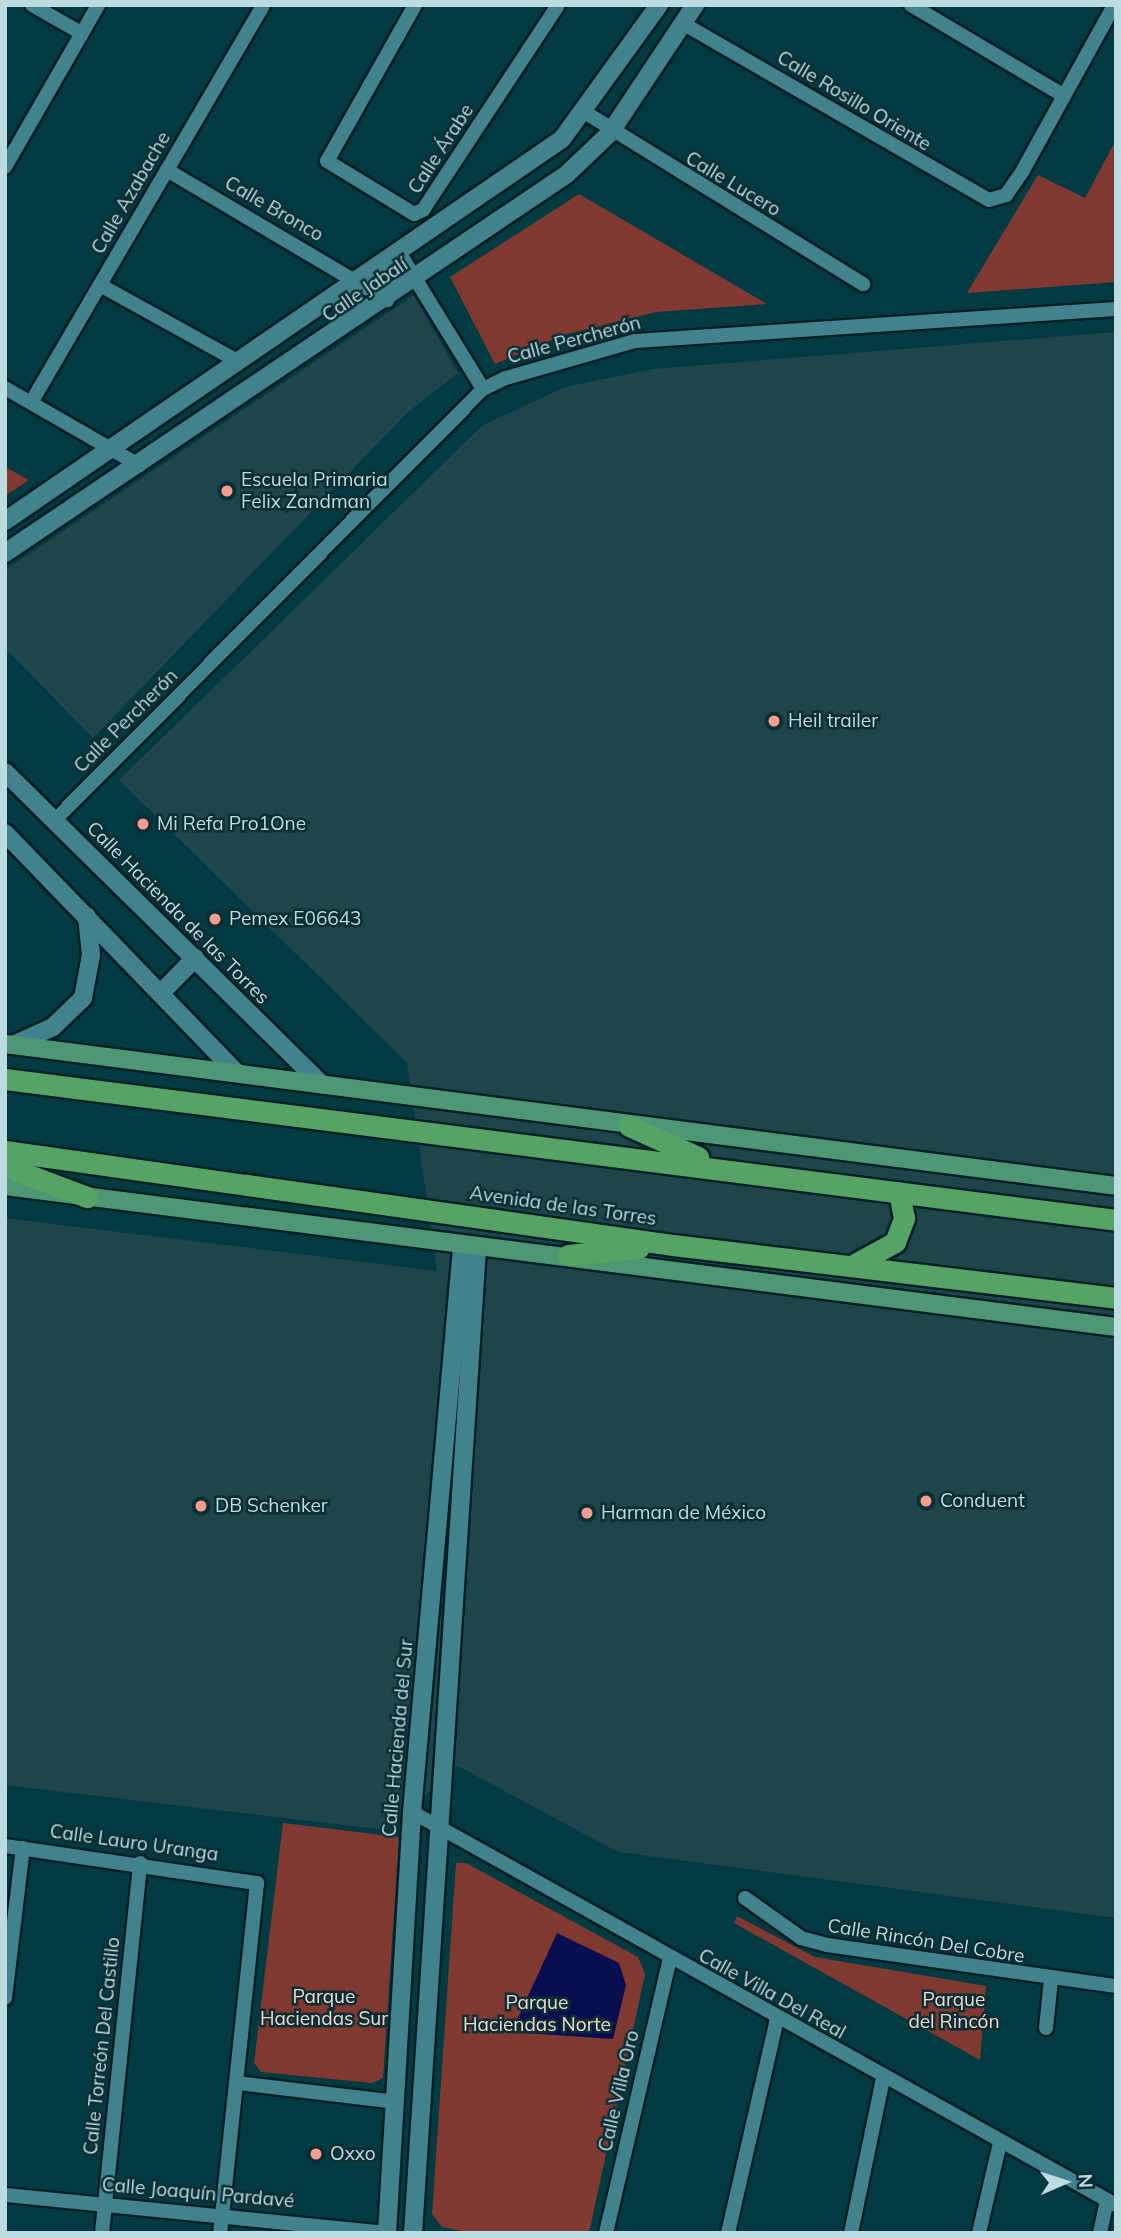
<!DOCTYPE html>
<meta charset="utf-8">
<style>
body{margin:0}
#map{position:relative;width:1121px;height:2238px;overflow:hidden;background:#023a41;font-family:Mulish,sans-serif}
div>[style]{position:absolute}
.built>*{inset:0;background:#1d454b}
.green>*{inset:0;background:#803931}
.water>*{inset:0;background:#080d50}
.roads{filter:drop-shadow(2px 0 #001f24) drop-shadow(-2px 0 #001f24) drop-shadow(0 2px #001f24) drop-shadow(0 -2px #001f24)}
.street>*{height:14px;margin:-7px;padding:0 7px;transform-origin:7px;border-radius:7px;background:#42828c}
.secondary>*{height:18px;margin:-9px;padding:0 9px;transform-origin:9px;border-radius:9px;background:#42828c}
.primary>*{height:18px;margin:-9px;padding:0 9px;transform-origin:9px;border-radius:9px;background:#4f9675}
.highway>*{height:21px;margin:-10.5px;padding:0 10.5px;transform-origin:10.5px;border-radius:10.5px;background:#57a366}
.dots>*{width:19px;height:19px;translate:-50% -50%;box-sizing:border-box;border:4px solid #0b2e33;border-radius:50%}
span{translate:-50% -50%;white-space:nowrap;text-align:center;line-height:1.15;-webkit-text-stroke:5px #0b2e33;paint-order:stroke}
.street-label{font-size:19px;color:#bddce2}
.poi-label{font-size:19px;color:#bddce2}
.left{translate:0 -50%;text-align:left}
.park-label{font-size:19px;color:#f1d7d2}
.frame{position:absolute;inset:0;border:7px solid #bddce2;pointer-events:none}
.north{position:absolute;left:1030px;top:2147px;width:70px;height:70px;-webkit-text-stroke:5px #0b2e33;paint-order:stroke;rotate:87deg;font-size:19px;font-weight:700;line-height:28px;text-align:center;color:#bddce2}
.north::after{content:'';display:block;margin:auto;width:24px;height:32px;background:#bddce2;clip-path:polygon(50% 0,100% 100%,50% 72%,0 100%)}
</style>
<div id="map">
<div class="built">
<i style="clip-path:polygon(414px 295px,458px 373px,407px 413px,93px 738px,5px 648px,5px 570px)"></i>
<i style="clip-path:polygon(1116px 332px,1116px 1918px,618px 1852px,458px 1766px,386px 1830px,5px 1785px,5px 1218px,437px 1271px,407px 1063px,119px 780px,483px 425px,565px 387px,653px 369px)"></i>
</div>
<div class="green">
<i style="clip-path:polygon(1116px 140px,1116px 282px,967px 293px,1038px 175px,1085px 198px)"></i>
<i style="clip-path:polygon(579px 194px,767px 304px,656px 312px,564px 335px,495px 364px,450px 277px)"></i>
<i style="clip-path:polygon(5px 467px,29px 480px,5px 496px)"></i>
<i style="clip-path:polygon(283px 1823px,399px 1837px,383px 2078px,372px 2083px,261px 2072px,254px 2063px)"></i>
<i style="clip-path:polygon(456px 1863px,466px 1863px,638px 1957px,645px 1974px,589px 2233px,471px 2233px,442px 2227px,432px 2214px)"></i>
<i style="clip-path:polygon(737px 1916px,815px 1957px,986px 1986px,980px 2060px,734px 1923px)"></i>
</div>
<div class="water">
<i style="clip-path:polygon(557px 1933px,619px 1963px,626px 1985px,613px 2039px,525px 2033px,516px 2022px)"></i>
</div>
<div class="roads">
<div class="street">
<i style="left:32px;top:5px;width:56px;rotate:29.7deg"></i>
<i style="left:415px;top:5px;width:179px;rotate:119.4deg"></i>
<i style="left:327px;top:161px;width:102px;rotate:31.3deg"></i>
<i style="left:414px;top:214px;width:10px;rotate:-24deg"></i>
<i style="left:423px;top:210px;width:245px;rotate:-56.6deg"></i>
<i style="left:911px;top:5px;width:178px;rotate:30.7deg"></i>
<i style="left:684px;top:24px;width:352px;rotate:30deg"></i>
<i style="left:989px;top:200px;width:18px;rotate:-16deg"></i>
<i style="left:1006px;top:195px;width:28px;rotate:-55deg"></i>
<i style="left:1022px;top:172px;width:191px;rotate:-61.1deg"></i>
<i style="left:586px;top:113px;width:326px;rotate:31.7deg"></i>
<i style="left:5px;top:167px;width:187px;rotate:-60.1deg"></i>
<i style="left:167px;top:170px;width:256px;rotate:30.6deg"></i>
<i style="left:400px;top:254px;width:158px;rotate:58.4deg"></i>
<i style="left:100px;top:285px;width:159px;rotate:29deg"></i>
<i style="left:5px;top:388px;width:155px;rotate:29.9deg"></i>
<i style="left:32px;top:401px;width:458px;rotate:-59.7deg"></i>
<i style="left:54px;top:821px;width:609px;rotate:-45.2deg"></i>
<i style="left:483px;top:389px;width:25px;rotate:-26deg"></i>
<i style="left:506px;top:378px;width:134px;rotate:-16deg"></i>
<i style="left:635px;top:341px;width:482px;rotate:-3.8deg"></i>
<i style="left:412px;top:1812px;width:806px;rotate:29.17deg"></i>
<i style="left:5px;top:1846px;width:255px;rotate:8.4deg"></i>
<i style="left:257px;top:1883px;width:352px;rotate:96deg"></i>
<i style="left:745px;top:1898px;width:69px;rotate:35.5deg"></i>
<i style="left:801px;top:1938px;width:27px;rotate:15deg"></i>
<i style="left:827px;top:1945px;width:292px;rotate:8.1deg"></i>
<i style="left:5px;top:1998px;width:151px;rotate:-83.2deg"></i>
<i style="left:1046px;top:2028px;width:48px;rotate:-84.1deg"></i>
<i style="left:237px;top:2083px;width:160px;rotate:6.8deg"></i>
<i style="left:5px;top:2195px;width:384px;rotate:5.7deg"></i>
<i style="left:102px;top:2233px;width:372px;rotate:-84.1deg"></i>
<i style="left:606px;top:2233px;width:281px;rotate:-76.9deg"></i>
<i style="left:728px;top:2233px;width:220px;rotate:-77.1deg"></i>
<i style="left:851px;top:2233px;width:157px;rotate:-78.3deg"></i>
<i style="left:979px;top:2233px;width:92px;rotate:-76.9deg"></i>
<i style="left:1100px;top:2233px;width:34px;rotate:-78deg"></i>
</div>
<div class="secondary">
<i style="left:5px;top:521px;width:675px;rotate:-34.44deg"></i>
<i style="left:562px;top:139px;width:165px;rotate:-54.1deg"></i>
<i style="left:5px;top:553px;width:678px;rotate:-33.99deg"></i>
<i style="left:567px;top:174px;width:59px;rotate:-43.6deg"></i>
<i style="left:610px;top:133px;width:154px;rotate:-56.4deg"></i>
<i style="left:5px;top:772px;width:445px;rotate:44.6deg"></i>
<i style="left:5px;top:833px;width:334px;rotate:46deg"></i>
<i style="left:161px;top:993px;width:49px;rotate:-45.8deg"></i>
<i style="left:13px;top:1045px;width:44px;rotate:-24.2deg"></i>
<i style="left:53px;top:1027px;width:42px;rotate:-44deg"></i>
<i style="left:83px;top:998px;width:44px;rotate:-79.5deg"></i>
<i style="left:91px;top:955px;width:39px;rotate:-96deg"></i>
<i style="left:387px;top:2233px;width:422px;rotate:-86.6deg"></i>
<i style="left:412px;top:1812px;width:567px;rotate:-84.94deg"></i>
<i style="left:413px;top:2233px;width:986px;rotate:-86.28deg"></i>
</div>
<div class="primary">
<i style="left:5px;top:1044px;width:1120px;rotate:7.28deg"></i>
<i style="left:5px;top:1186px;width:1120px;rotate:7.23deg"></i>
</div>
<div class="highway">
<i style="left:5px;top:1079px;width:1120px;rotate:7.23deg"></i>
<i style="left:629px;top:1126px;width:76px;rotate:24.2deg"></i>
<i style="left:5px;top:1151px;width:675px;rotate:8.01deg"></i>
<i style="left:673px;top:1245px;width:446px;rotate:6.8deg"></i>
<i style="left:5px;top:1166px;width:88px;rotate:20.7deg"></i>
<i style="left:568px;top:1255px;width:71px;rotate:-5.6deg"></i>
<i style="left:855px;top:1264px;width:46px;rotate:-28.8deg"></i>
<i style="left:895px;top:1242px;width:26px;rotate:-69deg"></i>
<i style="left:904px;top:1218px;width:26px;rotate:-101deg"></i>
</div>
</div>
<div class="dots">
<i style="left:227px;top:491px;background:#f59d8f"></i>
<i style="left:774px;top:721px;background:#f59d8f"></i>
<i style="left:143px;top:824px;background:#f59d8f"></i>
<i style="left:215px;top:919px;background:#f59d8f"></i>
<i style="left:926px;top:1501px;background:#f59d8f"></i>
<i style="left:201px;top:1506px;background:#f59d8f"></i>
<i style="left:587px;top:1513px;background:#f59d8f"></i>
<i style="left:316px;top:2154px;background:#f59d8f"></i>
</div>
<div class="street-label">
<span style="left:854px;top:101px;rotate:31deg">Calle Rosillo Oriente</span>
<span style="left:441px;top:149px;rotate:-57deg">Calle Árabe</span>
<span style="left:733px;top:184px;rotate:31deg">Calle Lucero</span>
<span style="left:131px;top:193px;rotate:-60deg">Calle Azabache</span>
<span style="left:274px;top:209px;rotate:30deg">Calle Bronco</span>
<span style="left:365px;top:290px;rotate:-34deg">Calle Jabalí</span>
<span style="left:574px;top:340px;rotate:-15deg">Calle Percherón</span>
<span style="left:126px;top:721px;rotate:-45deg">Calle Percherón</span>
<span style="left:178px;top:913px;rotate:45deg">Calle Hacienda de las Torres</span>
<span style="left:563px;top:1206px;rotate:8deg">Avenida de las Torres</span>
<span style="left:398px;top:1738px;rotate:-85deg">Calle Hacienda del Sur</span>
<span style="left:134px;top:1843px;rotate:8deg">Calle Lauro Uranga</span>
<span style="left:926px;top:1941px;rotate:9deg">Calle Rincón Del Cobre</span>
<span style="left:772px;top:1994px;rotate:29deg">Calle Villa Del Real</span>
<span style="left:102px;top:2046px;rotate:-84deg">Calle Torreón Del Castillo</span>
<span style="left:619px;top:2091px;rotate:-77deg">Calle Villa Oro</span>
<span style="left:198px;top:2193px;rotate:5deg">Calle Joaquín Pardavé</span>
</div>
<div class="poi-label">
<span class="left" style="left:241px;top:491px">Escuela Primaria<br>Felix Zandman</span>
<span class="left" style="left:788px;top:721px">Heil trailer</span>
<span class="left" style="left:157px;top:824px">Mi Refa Pro1One</span>
<span class="left" style="left:229px;top:919px">Pemex E06643</span>
<span class="left" style="left:940px;top:1501px">Conduent</span>
<span class="left" style="left:215px;top:1506px">DB Schenker</span>
<span class="left" style="left:601px;top:1513px">Harman de México</span>
<span class="left" style="left:330px;top:2154px">Oxxo</span>
</div>
<div class="park-label">
<span style="left:324px;top:2008px">Parque<br>Haciendas Sur</span>
<span style="left:954px;top:2011px">Parque<br>del Rincón</span>
<span style="left:537px;top:2014px">Parque<br>Haciendas Norte</span>
</div>
<div class="frame"></div>
<div class="north">N</div>
</div>
